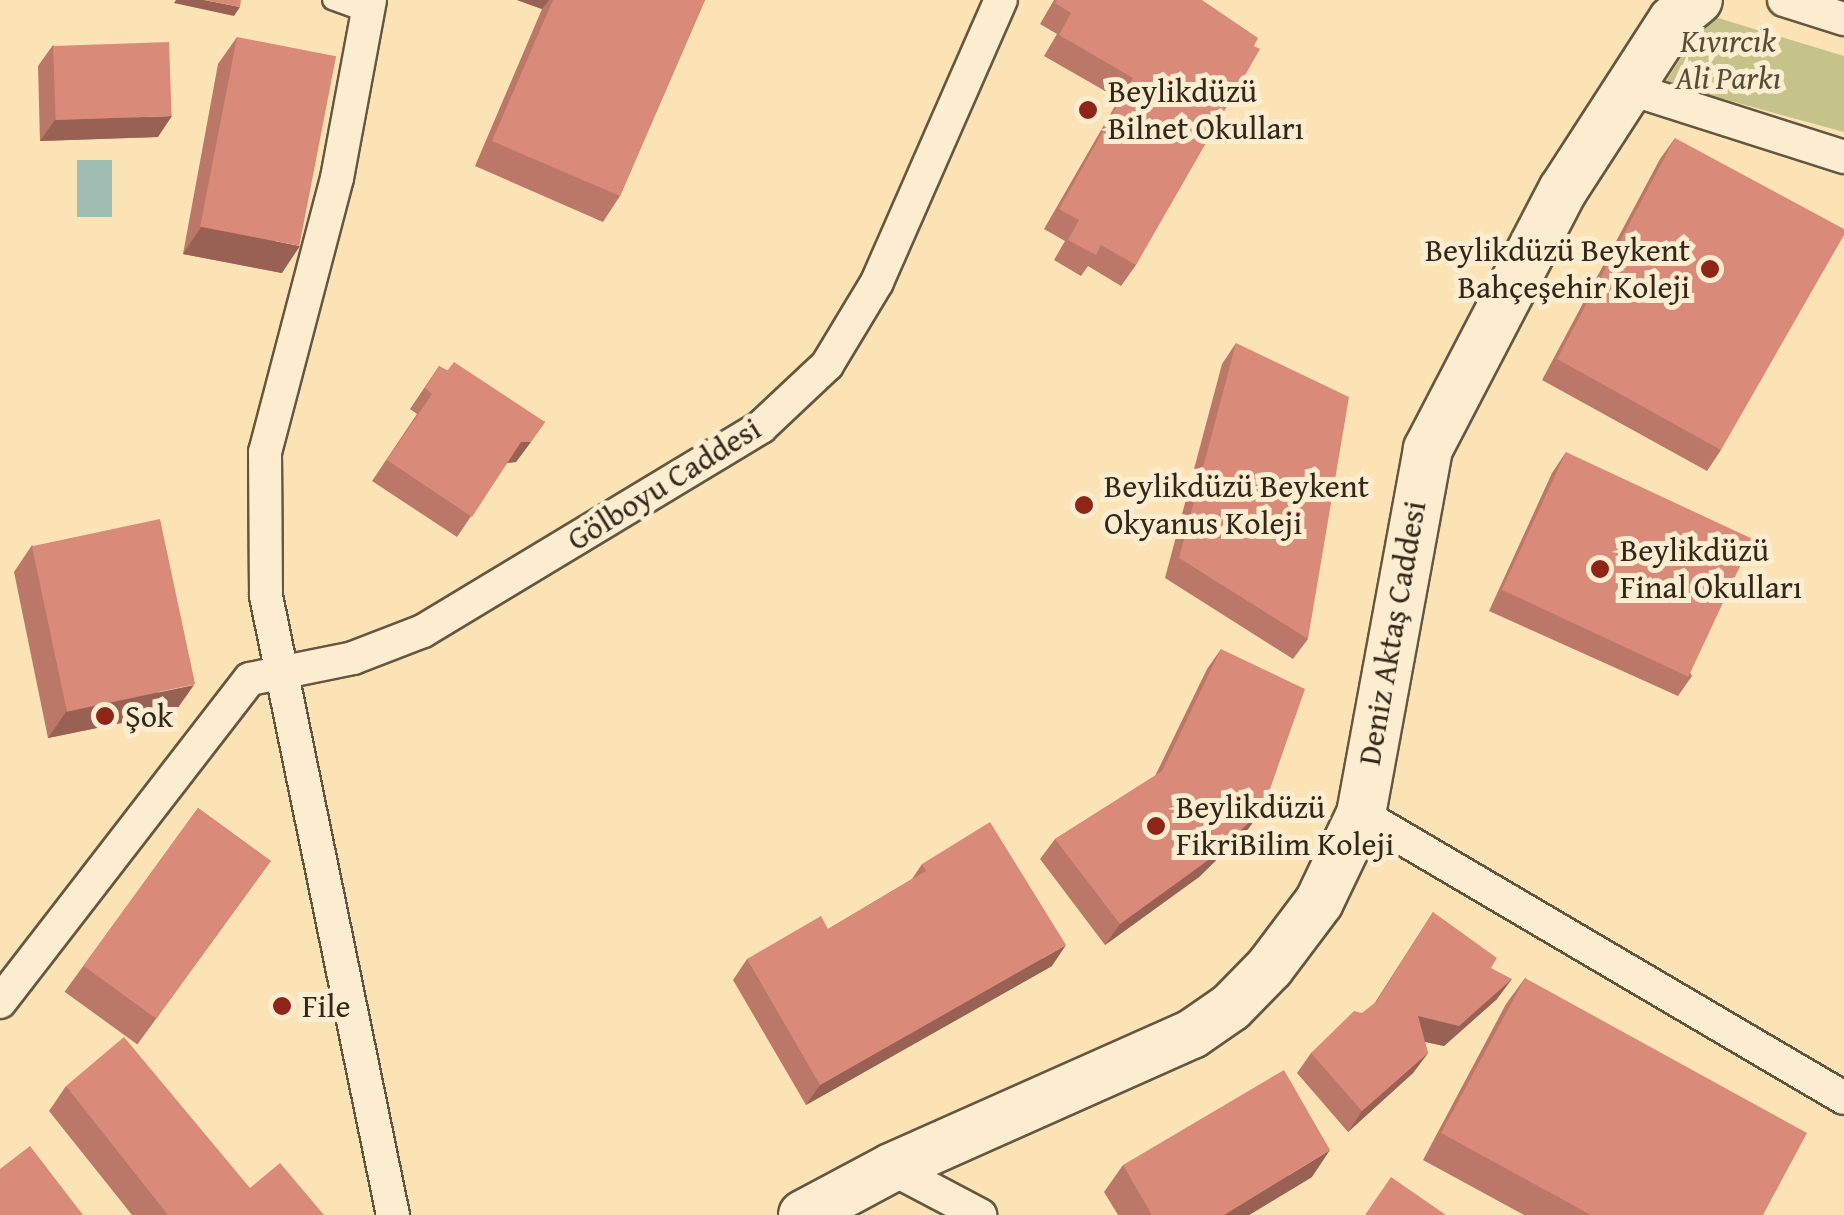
<!DOCTYPE html>
<meta charset="utf-8">
<style>
body{margin:0}
#map{position:relative;width:1844px;height:1215px;overflow:hidden;background:#fbe3b6;font-family:"Gentium Book Plus",serif}
div>[style]{position:absolute}
.green>*{inset:0;background:#c5c28a}
.water>*{inset:0;background:#9fbdb3;transform-origin:0 0}
.roads{filter:drop-shadow(2px 0 #645742) drop-shadow(-2px 0 #645742) drop-shadow(0 2px #645742) drop-shadow(0 -2px #645742)}
.lane>*{height:18px;margin:-9px;padding:0 9px;transform-origin:9px;border-radius:9px;background:#fcedd0}
.street>*{height:32px;margin:-16px;padding:0 16px;transform-origin:16px;border-radius:16px;background:#fcedd0}
.secondary>*{height:48px;margin:-24px;padding:0 24px;transform-origin:24px;border-radius:24px;background:#fcedd0}
.wall>*{inset:0;background:#bb7767;transform-origin:0 0}
.shaded-wall>*{inset:0;background:#996154}
.building>*{inset:0;background:#da8a78;transform-origin:0 0}
.dots>*{width:28px;height:28px;translate:-50% -50%;box-sizing:border-box;border:5px solid #fcedd0;border-radius:50%}
span{translate:-50% -50%;white-space:nowrap;text-align:center;line-height:1.15;-webkit-text-stroke:10px #fcedd0;paint-order:stroke}
.park-label{font-size:32px;color:#564e37;font-style:italic}
.poi-label{font-size:32px;color:#31281b}
.left{translate:0 -50%;text-align:left}
.right{translate:-100% -50%;text-align:right}
.street-label{font-size:32px;color:#31281b}
</style>
<div id="map">
<div class="green">
<i style="clip-path:polygon(1708px 15px,1844px 56px,1844px 132px,1665px 83px)"></i>
</div>
<div class="water">
<i style="left:77px;top:160px;width:35px;height:57px"></i>
</div>
<div class="roads">
<div class="lane">
<i style="left:332px;top:0;width:38px;rotate:20deg"></i>
</div>
<div class="street">
<i style="left:370px;top:0;width:181px;rotate:100.5deg"></i>
<i style="left:337px;top:178px;width:283px;rotate:104.7deg"></i>
<i style="left:265px;top:452px;width:144px;rotate:89.6deg"></i>
<i style="left:266px;top:596px;width:632px;rotate:78.41deg"></i>
<i style="left:1784px;top:0;width:63px;rotate:17.6deg"></i>
<i style="left:1628px;top:88px;width:227px;rotate:17.7deg"></i>
<i style="left:1361px;top:814px;width:560px;rotate:30.46deg"></i>
<i style="left:0;top:1002px;width:408px;rotate:-52.3deg"></i>
<i style="left:250px;top:679px;width:105px;rotate:-11.5deg"></i>
<i style="left:353px;top:658px;width:75px;rotate:-21.1deg"></i>
<i style="left:423px;top:631px;width:395px;rotate:-31.1deg"></i>
<i style="left:761px;top:427px;width:91px;rotate:-43.2deg"></i>
<i style="left:827px;top:365px;width:97px;rotate:-58.9deg"></i>
<i style="left:877px;top:282px;width:308px;rotate:-66.3deg"></i>
<i style="left:891px;top:1168px;width:101px;rotate:27.8deg"></i>
</div>
<div class="secondary">
<i style="left:803px;top:1215px;width:100px;rotate:-28.1deg"></i>
<i style="left:891px;top:1168px;width:329px;rotate:-24deg"></i>
<i style="left:1192px;top:1034px;width:47px;rotate:-34.7deg"></i>
<i style="left:1231px;top:1007px;width:56px;rotate:-45.7deg"></i>
<i style="left:1270px;top:967px;width:81px;rotate:-53deg"></i>
<i style="left:1319px;top:902px;width:98px;rotate:-64.5deg"></i>
<i style="left:1361px;top:814px;width:371px;rotate:-79.6deg"></i>
<i style="left:1428px;top:449px;width:292px;rotate:-62.5deg"></i>
<i style="left:1563px;top:190px;width:202px;rotate:-57.1deg"></i>
<i style="left:1673px;top:20px;width:32px;rotate:-39deg"></i>
</div>
</div>
<div class="wall">
<i style="clip-path:polygon(517px 0,705px 0,620px 196px,603px 222px,475px 166px,542px 9px)"></i>
<i style="clip-path:polygon(1054px 0,1202px 0,1136px 265px,1121px 286px,1088px 266px,1081px 276px,1054px 260px,1065px 241px,1044px 229px,1119px 99px,1044px 56px,1057px 34px,1040px 24px)"></i>
<i style="clip-path:polygon(237px 37px,282px 273px,183px 254px,218px 64px)"></i>
<i style="clip-path:polygon(53px 45px,158px 137px,40px 141px,38px 66px)"></i>
<i style="clip-path:polygon(1675px 138px,1721px 450px,1707px 471px,1542px 380px,1660px 159px)"></i>
<i style="clip-path:polygon(1236px 343px,1308px 639px,1293px 659px,1165px 578px,1222px 364px)"></i>
<i style="clip-path:polygon(439px 366px,545px 422px,516px 462px,507px 463px,457px 537px,372px 481px,417px 414px,410px 409px)"></i>
<i style="clip-path:polygon(1566px 452px,1692px 676px,1678px 696px,1489px 611px,1552px 473px)"></i>
<i style="clip-path:polygon(32px 545px,175px 712px,48px 738px,14px 572px)"></i>
<i style="clip-path:polygon(1221px 649px,1263px 809px,1248px 829px,1199px 877px,1105px 945px,1040px 859px,1055px 839px,1155px 776px,1207px 669px)"></i>
<i style="left:198px;top:808px;width:90px;height:227px;rotate:36deg"></i>
<i style="clip-path:polygon(922px 864px,1052px 966px,806px 1105px,733px 980px,747px 959px,828px 929px,912px 879px)"></i>
<i style="clip-path:polygon(1433px 912px,1491px 968px,1497px 999px,1444px 1046px,1425px 1042px,1428px 1053px,1413px 1073px,1348px 1132px,1297px 1073px,1311px 1053px,1374px 1004px)"></i>
<i style="clip-path:polygon(1525px 978px,1763px 1215px,1524px 1215px,1423px 1160px,1506px 1004px)"></i>
<i style="clip-path:polygon(66px 1086px,250px 1188px,324px 1215px,132px 1215px,49px 1111px)"></i>
<i style="clip-path:polygon(1123px 1165px,1312px 1177px,1249px 1215px,1118px 1215px,1104px 1192px)"></i>
</div>
<div class="shaded-wall">
<i style="clip-path:polygon(176px 0,204px 0,240px 7px,234px 16px,174px 3px)"></i>
<i style="clip-path:polygon(517px 0,549px 0,542px 9px)"></i>
<i style="clip-path:polygon(172px 116px,158px 137px,40px 141px,55px 120px)"></i>
<i style="clip-path:polygon(201px 227px,300px 246px,282px 273px,183px 254px)"></i>
<i style="clip-path:polygon(521px 442px,531px 442px,516px 462px,506px 463px)"></i>
<i style="clip-path:polygon(194px 685px,175px 712px,48px 738px,66px 712px)"></i>
<i style="clip-path:polygon(1263px 809px,1248px 829px,1199px 877px,1105px 945px,1120px 924px)"></i>
<i style="clip-path:polygon(1066px 945px,1052px 966px,806px 1105px,820px 1085px)"></i>
<i style="clip-path:polygon(1512px 979px,1497px 999px,1444px 1046px,1404px 1037px,1418px 1016px)"></i>
<i style="clip-path:polygon(1428px 1053px,1413px 1073px,1348px 1132px,1362px 1111px)"></i>
<i style="clip-path:polygon(1330px 1150px,1312px 1177px,1249px 1215px,1224px 1215px)"></i>
</div>
<div class="building">
<i style="clip-path:polygon(204px 0,241px 0,240px 7px)"></i>
<i style="clip-path:polygon(553px 0,705px 0,620px 196px,492px 141px)"></i>
<i style="clip-path:polygon(1057px 0,1202px 0,1258px 38px,1254px 46px,1260px 49px,1136px 265px,1101px 245px,1096px 255px,1068px 240px,1079px 220px,1059px 209px,1133px 78px,1059px 35px,1071px 13px,1055px 3px)"></i>
<i style="left:237px;top:37px;width:101px;height:193px;rotate:11deg"></i>
<i style="left:169px;top:42px;width:74px;height:116px;rotate:88deg"></i>
<i style="clip-path:polygon(1675px 138px,1844px 229px,1844px 235px,1721px 450px,1557px 359px)"></i>
<i style="clip-path:polygon(1236px 343px,1349px 397px,1308px 639px,1179px 558px)"></i>
<i style="clip-path:polygon(454px 362px,545px 422px,531px 442px,521px 442px,472px 517px,387px 460px,432px 394px,425px 388px,439px 366px,447px 371px)"></i>
<i style="left:1566px;top:452px;width:206px;height:152px;rotate:25deg"></i>
<i style="left:160px;top:519px;width:169px;height:131px;rotate:78deg"></i>
<i style="clip-path:polygon(1221px 649px,1305px 689px,1263px 809px,1214px 856px,1120px 924px,1055px 839px,1162px 771px)"></i>
<i style="left:198px;top:808px;width:90px;height:195px;rotate:36deg"></i>
<i style="clip-path:polygon(990px 822px,1066px 945px,820px 1085px,747px 959px,821px 916px,828px 929px,926px 871px,922px 864px)"></i>
<i style="clip-path:polygon(1433px 912px,1497px 958px,1491px 968px,1512px 979px,1459px 1026px,1418px 1016px,1428px 1053px,1362px 1111px,1311px 1053px,1354px 1011px,1362px 1013px,1377px 1001px)"></i>
<i style="clip-path:polygon(1525px 978px,1807px 1133px,1763px 1215px,1591px 1215px,1441px 1133px)"></i>
<i style="clip-path:polygon(124px 1037px,250px 1188px,280px 1163px,324px 1215px,168px 1215px,66px 1086px)"></i>
<i style="clip-path:polygon(1284px 1070px,1330px 1150px,1224px 1215px,1152px 1215px,1123px 1165px)"></i>
<i style="clip-path:polygon(30px 1146px,83px 1215px,0 1215px,0 1169px)"></i>
<i style="clip-path:polygon(1391px 1177px,1446px 1215px,1365px 1215px)"></i>
</div>
<div class="dots">
<i style="left:1088px;top:110px;background:#8f2418"></i>
<i style="left:1710px;top:269px;background:#8f2418"></i>
<i style="left:1084px;top:505px;background:#8f2418"></i>
<i style="left:1600px;top:569px;background:#8f2418"></i>
<i style="left:105px;top:716px;background:#8f2418"></i>
<i style="left:1156px;top:826px;background:#8f2418"></i>
<i style="left:282px;top:1006px;background:#8f2418"></i>
</div>
<div class="park-label">
<span style="left:1728px;top:60px">Kıvırcık<br>Ali Parkı</span>
</div>
<div class="poi-label">
<span class="left" style="left:1108px;top:110px">Beylikdüzü<br>Bilnet Okulları</span>
<span class="right" style="left:1690px;top:269px">Beylikdüzü Beykent<br>Bahçeşehir Koleji</span>
<span class="left" style="left:1104px;top:505px">Beylikdüzü Beykent<br>Okyanus Koleji</span>
<span class="left" style="left:1620px;top:569px">Beylikdüzü<br>Final Okulları</span>
<span class="left" style="left:125px;top:716px">Şok</span>
<span class="left" style="left:1176px;top:826px">Beylikdüzü<br>FikriBilim Koleji</span>
<span class="left" style="left:302px;top:1006px">File</span>
</div>
<div class="street-label">
<span style="left:664px;top:484px;rotate:-32deg">Gölboyu Caddesi</span>
<span style="left:1392px;top:633px;rotate:-80deg">Deniz Aktaş Caddesi</span>
</div>
</div>
